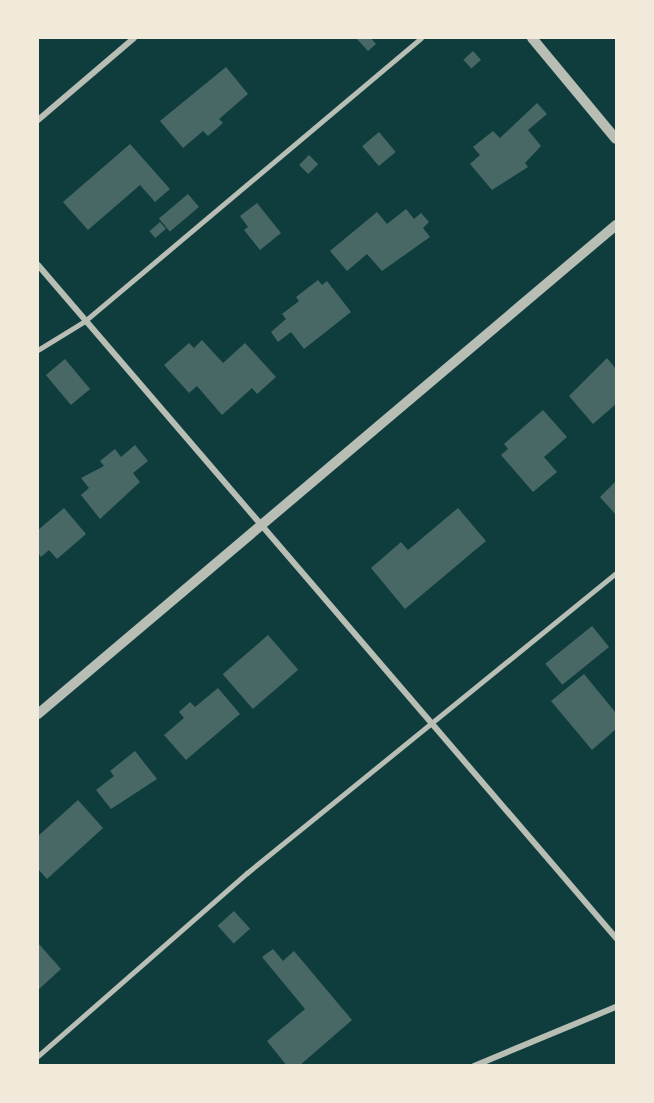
<!DOCTYPE html>
<style>
body{margin:0}
#map{position:relative;width:654px;height:1103px;overflow:hidden;background:#0f3d3e;font-family:Commissioner,sans-serif}
div>[style]{position:absolute}
.building>*{inset:0;background:#486865;transform-origin:0 0}
.service>*{height:4.5px;margin:-2.25px;padding:0 2.25px;transform-origin:2.25px;border-radius:2.25px;background:#b8beb3}
.minor>*{height:6px;margin:-3px;padding:0 3px;transform-origin:3px;border-radius:3px;background:#b8beb3}
.tertiary>*{height:10px;margin:-5px;padding:0 5px;transform-origin:5px;border-radius:5px;background:#b8beb3}
span{translate:-50% -50%;white-space:nowrap;text-align:center;line-height:1.15;-webkit-text-stroke:4.5px #f1e9da;paint-order:stroke}
.frame{position:absolute;inset:0;border:39px solid #f1e9da;pointer-events:none}
</style>
<div id="map">
<div class="building">
<i style="clip-path:polygon(356px 38px,371px 38px,376px 44px,368px 51px)"></i>
<i style="left:473px;top:51px;width:12px;height:13px;rotate:48deg"></i>
<i style="clip-path:polygon(226px 67px,248px 94px,219px 119px,223px 123px,208px 136px,203px 131px,183px 148px,160px 121px)"></i>
<i style="clip-path:polygon(537px 103px,547px 114px,528px 130px,541px 146px,525px 163px,528px 167px,492px 190px,470px 164px,480px 155px,473px 147px,493px 131px,500px 138px)"></i>
<i style="left:379px;top:132px;width:26px;height:22px;rotate:50deg"></i>
<i style="clip-path:polygon(130px 144px,170px 189px,155px 202px,140px 185px,88px 230px,63px 202px)"></i>
<i style="left:309px;top:155px;width:13px;height:14px;rotate:45deg"></i>
<i style="left:188px;top:194px;width:17px;height:38px;rotate:50deg"></i>
<i style="clip-path:polygon(257px 203px,281px 233px,260px 250px,244px 230px,248px 227px,240px 216px)"></i>
<i style="clip-path:polygon(406px 209px,414px 219px,421px 213px,429px 222px,423px 228px,430px 237px,382px 271px,367px 254px,347px 271px,330px 251px,377px 212px,387px 224px)"></i>
<i style="left:160px;top:222px;width:9px;height:14px;rotate:49deg"></i>
<i style="clip-path:polygon(318px 280px,322px 285px,327px 281px,351px 312px,304px 349px,291px 332px,278px 342px,271px 332px,286px 319px,282px 314px,299px 301px,296px 297px)"></i>
<i style="clip-path:polygon(202px 340px,223px 363px,245px 343px,276px 377px,257px 394px,252px 388px,222px 415px,197px 386px,189px 393px,164px 365px,189px 343px,194px 348px)"></i>
<i style="clip-path:polygon(607px 358px,616px 369px,616px 404px,593px 424px,569px 396px)"></i>
<i style="left:65px;top:359px;width:39px;height:25px;rotate:50deg"></i>
<i style="clip-path:polygon(543px 410px,567px 437px,544px 457px,557px 472px,533px 492px,501px 455px,508px 449px,504px 444px)"></i>
<i style="clip-path:polygon(135px 445px,148px 461px,133px 473px,140px 482px,100px 519px,81px 495px,89px 488px,81px 478px,104px 466px,100px 461px,115px 449px,121px 457px)"></i>
<i style="clip-path:polygon(616px 481px,616px 515px,600px 497px)"></i>
<i style="clip-path:polygon(64px 508px,86px 534px,57px 559px,49px 550px,41px 557px,38px 553px,38px 530px)"></i>
<i style="clip-path:polygon(458px 508px,486px 541px,405px 609px,371px 568px,401px 542px,408px 550px)"></i>
<i style="left:592px;top:626px;width:27px;height:60px;rotate:51deg"></i>
<i style="left:268px;top:635px;width:46px;height:60px;rotate:49deg"></i>
<i style="clip-path:polygon(584px 674px,616px 713px,616px 729px,592px 750px,551px 701px)"></i>
<i style="clip-path:polygon(218px 688px,240px 714px,186px 760px,164px 735px,184px 718px,179px 712px,190px 702px,195px 707px)"></i>
<i style="clip-path:polygon(135px 751px,157px 779px,111px 809px,96px 790px,114px 776px,110px 771px)"></i>
<i style="clip-path:polygon(78px 800px,103px 828px,47px 879px,38px 869px,38px 836px)"></i>
<i style="left:234px;top:911px;width:24px;height:22px;rotate:48deg"></i>
<i style="clip-path:polygon(38px 943px,61px 969px,38px 990px)"></i>
<i style="clip-path:polygon(273px 949px,283px 961px,294px 951px,352px 1020px,299px 1066px,287px 1066px,267px 1041px,305px 1009px,262px 957px)"></i>
</div>
<div class="service">
<i style="left:38px;top:350px;width:55px;rotate:-31.7deg"></i>
<i style="left:85px;top:321px;width:439px;rotate:-40.1deg"></i>
<i style="left:38px;top:1056px;width:278px;rotate:-41.2deg"></i>
<i style="left:247px;top:873px;width:476px;rotate:-39.1deg"></i>
</div>
<div class="minor">
<i style="left:38px;top:120px;width:126px;rotate:-40.5deg"></i>
<i style="left:38px;top:265px;width:887px;rotate:49.34deg"></i>
<i style="left:474px;top:1066px;width:154px;rotate:-22.6deg"></i>
</div>
<div class="tertiary">
<i style="left:532px;top:38px;width:131px;rotate:50.3deg"></i>
<i style="left:38px;top:714px;width:757px;rotate:-40.23deg"></i>
</div>
<div class="frame"></div>
</div>
